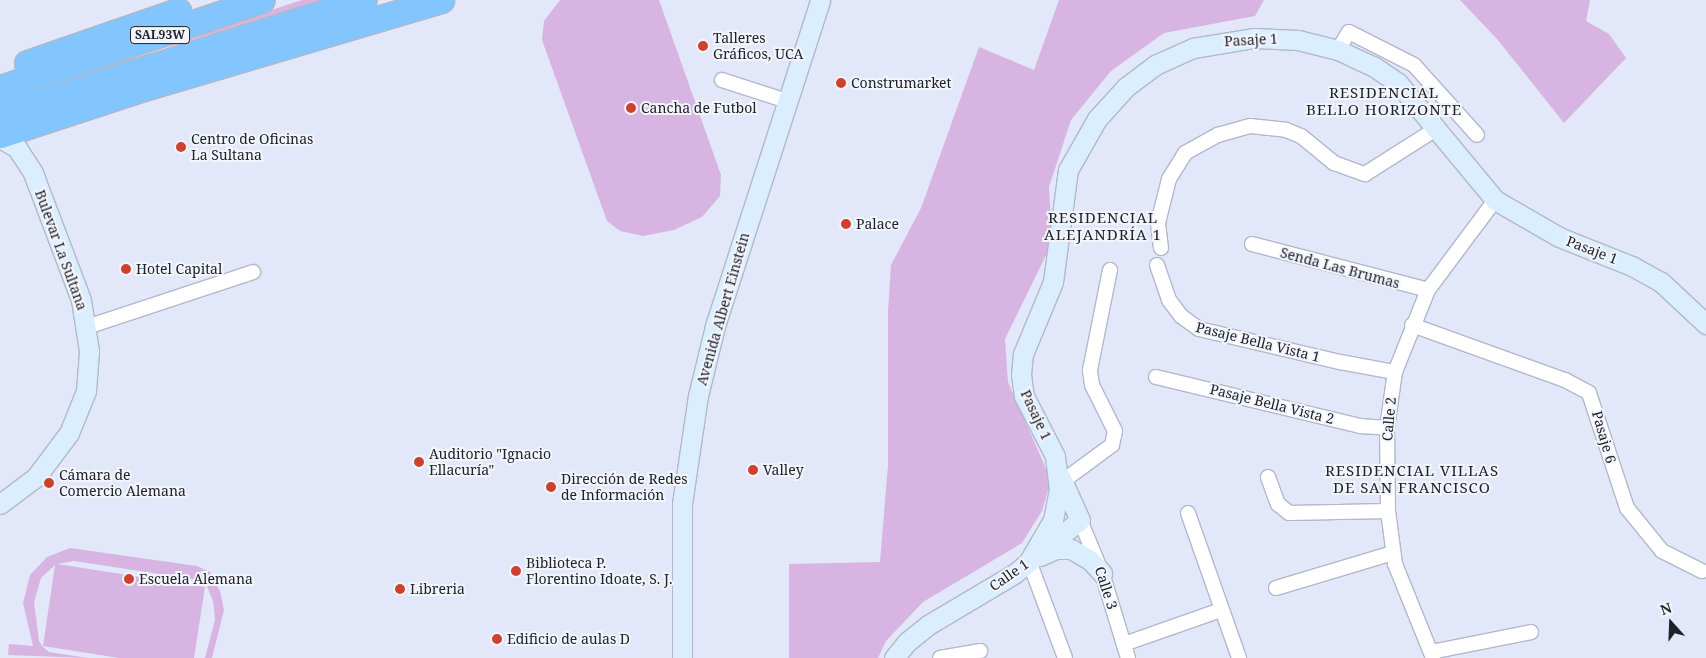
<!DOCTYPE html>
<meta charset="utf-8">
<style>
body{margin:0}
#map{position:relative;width:1706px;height:658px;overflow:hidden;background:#e2e8f9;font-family:"Noto Serif",serif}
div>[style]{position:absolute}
.green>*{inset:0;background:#d7b4e1}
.roads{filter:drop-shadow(1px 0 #b2b8c8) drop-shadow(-1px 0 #b2b8c8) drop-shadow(0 1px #b2b8c8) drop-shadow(0 -1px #b2b8c8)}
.street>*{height:14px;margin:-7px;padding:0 7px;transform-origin:7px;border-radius:7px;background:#fff}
.secondary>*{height:19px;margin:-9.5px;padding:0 9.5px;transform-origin:9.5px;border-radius:9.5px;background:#daeeff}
.highway>*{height:25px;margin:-12.5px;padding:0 12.5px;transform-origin:12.5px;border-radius:12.5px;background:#83c5fe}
.dots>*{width:14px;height:14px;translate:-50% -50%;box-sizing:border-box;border:2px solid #f3f5fc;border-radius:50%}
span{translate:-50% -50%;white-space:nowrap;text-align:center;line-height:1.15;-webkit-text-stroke:4px #f3f5fc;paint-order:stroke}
.shield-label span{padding:1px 4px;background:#f3f5fc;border:1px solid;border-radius:4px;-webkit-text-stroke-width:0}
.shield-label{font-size:12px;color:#202228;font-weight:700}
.poi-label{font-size:14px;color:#202228}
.left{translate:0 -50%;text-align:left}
.street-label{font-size:14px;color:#202228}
.neighbourhood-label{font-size:15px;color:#202228;letter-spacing:1px}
.north{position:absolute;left:1646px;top:598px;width:50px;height:50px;-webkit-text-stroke:4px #f3f5fc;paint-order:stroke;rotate:340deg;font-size:14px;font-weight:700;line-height:20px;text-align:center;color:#202228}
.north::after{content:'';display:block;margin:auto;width:18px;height:22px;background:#202228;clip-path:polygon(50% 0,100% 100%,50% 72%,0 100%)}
</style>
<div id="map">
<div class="green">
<i style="clip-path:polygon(302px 0,327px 0,113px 63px,114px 62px)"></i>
<i style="clip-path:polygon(560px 0,659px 0,721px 175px,720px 196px,702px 217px,674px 230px,643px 236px,620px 231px,607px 221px,542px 40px,544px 21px)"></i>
<i style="clip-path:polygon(1059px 0,1264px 0,1255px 16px,1164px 33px,1111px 71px,1071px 120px,1049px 187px,1052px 243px,1005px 339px,1008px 382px,1051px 480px,1042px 511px,1022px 543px,923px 602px,886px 641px,878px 658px,789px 658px,789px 564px,880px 562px,888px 465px,888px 311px,891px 265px,921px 208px,979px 47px,1034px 70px)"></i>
<i style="clip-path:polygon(1460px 0,1590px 0,1586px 21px,1609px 34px,1626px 58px,1564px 123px,1497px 39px)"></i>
<i style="clip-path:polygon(70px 548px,197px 566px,210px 572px,220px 591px,224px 610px,212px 658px,205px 658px,215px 620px,213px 601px,206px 584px,199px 580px,74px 561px,57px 564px,205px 587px,194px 658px,119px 658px,43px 646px,55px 565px,41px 578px,34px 602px,39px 641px,43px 647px,49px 652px,88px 658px,8px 655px,9px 644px,33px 646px,23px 603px,30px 575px,47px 557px)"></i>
</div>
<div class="roads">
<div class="street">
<i style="left:1338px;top:50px;width:21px;rotate:-59deg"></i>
<i style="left:1349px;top:32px;width:73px;rotate:26.9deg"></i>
<i style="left:1414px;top:65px;width:94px;rotate:48deg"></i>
<i style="left:722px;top:80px;width:68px;rotate:17.9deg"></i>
<i style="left:1252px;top:244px;width:182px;rotate:14.6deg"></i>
<i style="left:1161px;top:248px;width:25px;rotate:-97deg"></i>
<i style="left:1158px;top:223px;width:45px;rotate:-76deg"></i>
<i style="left:1169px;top:179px;width:31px;rotate:-58deg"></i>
<i style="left:1185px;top:153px;width:38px;rotate:-29deg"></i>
<i style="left:1218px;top:135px;width:33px;rotate:-16deg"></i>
<i style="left:1250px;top:126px;width:36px;rotate:6deg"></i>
<i style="left:1286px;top:130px;width:16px;rotate:22deg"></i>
<i style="left:1301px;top:136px;width:43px;rotate:39.3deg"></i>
<i style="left:1334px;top:163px;width:33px;rotate:20deg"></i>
<i style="left:1365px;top:174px;width:84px;rotate:-32.4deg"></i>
<i style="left:1157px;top:265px;width:37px;rotate:71deg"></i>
<i style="left:1169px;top:300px;width:20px;rotate:53deg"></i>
<i style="left:1181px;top:316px;width:22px;rotate:36deg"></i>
<i style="left:1199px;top:329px;width:145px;rotate:13.2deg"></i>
<i style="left:1340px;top:362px;width:56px;rotate:10.3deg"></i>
<i style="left:1412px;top:325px;width:163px;rotate:19.8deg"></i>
<i style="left:1565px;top:380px;width:27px;rotate:28deg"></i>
<i style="left:1589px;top:393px;width:121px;rotate:71.7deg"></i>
<i style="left:1627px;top:508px;width:55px;rotate:50.9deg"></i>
<i style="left:1662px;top:551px;width:45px;rotate:26.6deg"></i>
<i style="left:87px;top:327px;width:175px;rotate:-18.3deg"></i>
<i style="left:1156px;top:377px;width:210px;rotate:13.5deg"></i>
<i style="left:1360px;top:426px;width:27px;rotate:4deg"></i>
<i style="left:1268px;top:477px;width:29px;rotate:70deg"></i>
<i style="left:1278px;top:504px;width:14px;rotate:39deg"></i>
<i style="left:1289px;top:513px;width:99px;rotate:-1.2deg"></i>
<i style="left:1063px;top:481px;width:61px;rotate:-36.3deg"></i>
<i style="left:1112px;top:445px;width:14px;rotate:-78deg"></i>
<i style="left:1115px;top:431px;width:51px;rotate:-116.6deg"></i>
<i style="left:1092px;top:385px;width:15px;rotate:-98deg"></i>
<i style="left:1090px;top:370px;width:102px;rotate:-78.7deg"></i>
<i style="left:1188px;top:513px;width:154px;rotate:70.6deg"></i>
<i style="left:1080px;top:520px;width:57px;rotate:67.5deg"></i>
<i style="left:1102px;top:573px;width:89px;rotate:73deg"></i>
<i style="left:1029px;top:561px;width:103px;rotate:69.6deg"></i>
<i style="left:1276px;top:588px;width:122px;rotate:-16.7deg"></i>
<i style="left:1124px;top:644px;width:103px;rotate:-19.3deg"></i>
<i style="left:1431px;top:652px;width:102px;rotate:-11.3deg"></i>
<i style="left:940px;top:658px;width:41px;rotate:-9.9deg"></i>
<i style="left:1433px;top:658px;width:101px;rotate:-112deg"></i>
<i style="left:1395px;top:564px;width:53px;rotate:-97.5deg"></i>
<i style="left:1388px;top:511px;width:83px;rotate:-90.7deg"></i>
<i style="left:1387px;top:428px;width:57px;rotate:-81.9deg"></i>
<i style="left:1395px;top:372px;width:88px;rotate:-68.1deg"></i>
<i style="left:1428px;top:290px;width:112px;rotate:-53.3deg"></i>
</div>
<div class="secondary">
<i style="left:0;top:138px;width:20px;rotate:30deg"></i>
<i style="left:17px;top:148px;width:30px;rotate:57deg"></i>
<i style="left:33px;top:173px;width:136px;rotate:69.3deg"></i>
<i style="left:81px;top:300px;width:52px;rotate:81.1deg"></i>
<i style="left:89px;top:351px;width:40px;rotate:94.3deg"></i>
<i style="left:86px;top:391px;width:45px;rotate:112deg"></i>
<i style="left:69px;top:433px;width:55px;rotate:126.9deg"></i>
<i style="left:36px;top:477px;width:45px;rotate:143.1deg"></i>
<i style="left:1040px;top:556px;width:17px;rotate:-24deg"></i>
<i style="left:1056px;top:549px;width:15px"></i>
<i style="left:1071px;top:549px;width:22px;rotate:30deg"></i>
<i style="left:1090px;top:560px;width:18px;rotate:47deg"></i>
<i style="left:1029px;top:561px;width:48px;rotate:-59.7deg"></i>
<i style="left:1053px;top:520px;width:32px;rotate:-79deg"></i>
<i style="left:1059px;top:489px;width:33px;rotate:-97deg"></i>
<i style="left:1055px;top:456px;width:68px;rotate:-117.3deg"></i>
<i style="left:1024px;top:396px;width:21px;rotate:-98deg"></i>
<i style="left:1021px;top:375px;width:21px;rotate:-85deg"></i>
<i style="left:1023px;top:354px;width:78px;rotate:-67.4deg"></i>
<i style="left:1053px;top:282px;width:113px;rotate:-82.4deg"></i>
<i style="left:1068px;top:170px;width:59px;rotate:-60.4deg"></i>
<i style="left:1097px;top:119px;width:43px;rotate:-47.8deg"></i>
<i style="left:1126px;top:87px;width:36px;rotate:-37deg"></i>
<i style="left:1155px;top:65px;width:42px;rotate:-24.1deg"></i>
<i style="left:1193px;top:48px;width:62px;rotate:-9.3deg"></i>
<i style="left:1254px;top:38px;width:44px;rotate:2.6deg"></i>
<i style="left:1298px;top:40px;width:41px;rotate:14deg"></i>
<i style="left:1338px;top:50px;width:38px;rotate:25deg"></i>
<i style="left:1373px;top:66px;width:30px;rotate:34deg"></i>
<i style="left:1398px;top:83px;width:152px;rotate:50.3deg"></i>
<i style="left:1495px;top:200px;width:74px;rotate:30deg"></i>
<i style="left:1559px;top:237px;width:79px;rotate:21.7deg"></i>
<i style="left:1632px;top:266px;width:33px;rotate:29deg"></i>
<i style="left:1661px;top:282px;width:62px;rotate:43deg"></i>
<i style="left:682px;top:658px;width:154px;rotate:-90deg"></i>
<i style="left:682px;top:504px;width:109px;rotate:-81.6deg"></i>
<i style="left:698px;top:396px;width:72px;rotate:-76.3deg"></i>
<i style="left:715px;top:326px;width:342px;rotate:-72.1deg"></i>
<i style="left:894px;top:658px;width:21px;rotate:-51deg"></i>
<i style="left:907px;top:642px;width:27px;rotate:-39deg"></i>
<i style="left:928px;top:625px;width:100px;rotate:-30.7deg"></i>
<i style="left:1014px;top:574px;width:85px;rotate:-39.3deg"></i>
<i style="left:1080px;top:520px;width:46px;rotate:-114.3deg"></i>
</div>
<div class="highway">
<i style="left:27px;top:63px;width:160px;rotate:-19deg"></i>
<i style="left:0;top:88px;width:276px;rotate:-18.6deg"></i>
<i style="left:0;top:114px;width:381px;rotate:-17.4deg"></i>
<i style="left:0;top:135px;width:151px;rotate:-18.1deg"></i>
<i style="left:144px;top:88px;width:310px;rotate:-16.5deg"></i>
</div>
</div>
<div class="dots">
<i style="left:703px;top:46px;background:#cd412e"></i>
<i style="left:841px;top:83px;background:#cd412e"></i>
<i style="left:631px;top:108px;background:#cd412e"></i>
<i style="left:181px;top:147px;background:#cd412e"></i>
<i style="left:846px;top:224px;background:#cd412e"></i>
<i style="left:126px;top:269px;background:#cd412e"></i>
<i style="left:419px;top:462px;background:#cd412e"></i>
<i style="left:753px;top:470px;background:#cd412e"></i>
<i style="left:49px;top:483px;background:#cd412e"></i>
<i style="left:551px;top:487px;background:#cd412e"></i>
<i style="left:516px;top:571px;background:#cd412e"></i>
<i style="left:129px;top:579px;background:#cd412e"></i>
<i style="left:400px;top:589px;background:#cd412e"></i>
<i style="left:497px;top:639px;background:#cd412e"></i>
</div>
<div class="shield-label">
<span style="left:160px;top:35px">SAL93W</span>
</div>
<div class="poi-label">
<span class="left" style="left:713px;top:46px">Talleres<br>Gráficos, UCA</span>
<span class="left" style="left:851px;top:83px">Construmarket</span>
<span class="left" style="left:641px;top:108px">Cancha de Futbol</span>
<span class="left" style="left:191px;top:147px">Centro de Oficinas<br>La Sultana</span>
<span class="left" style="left:856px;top:224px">Palace</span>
<span class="left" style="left:136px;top:269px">Hotel Capital</span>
<span class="left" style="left:429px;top:462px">Auditorio "Ignacio<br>Ellacuría"</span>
<span class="left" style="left:763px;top:470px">Valley</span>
<span class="left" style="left:59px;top:483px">Cámara de<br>Comercio Alemana</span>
<span class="left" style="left:561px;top:487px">Dirección de Redes<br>de Información</span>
<span class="left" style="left:526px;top:571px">Biblioteca P.<br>Florentino Idoate, S. J.</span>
<span class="left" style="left:139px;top:579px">Escuela Alemana</span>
<span class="left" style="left:410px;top:589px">Libreria</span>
<span class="left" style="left:507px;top:639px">Edificio de aulas D</span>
</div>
<div class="street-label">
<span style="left:1251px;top:40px;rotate:-3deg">Pasaje 1</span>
<span style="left:61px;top:250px;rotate:70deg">Bulevar La Sultana</span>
<span style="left:1592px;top:250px;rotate:21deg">Pasaje 1</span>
<span style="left:1340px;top:268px;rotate:15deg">Senda Las Brumas</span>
<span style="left:723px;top:309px;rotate:-74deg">Avenida Albert Einstein</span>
<span style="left:1258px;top:342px;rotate:14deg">Pasaje Bella Vista 1</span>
<span style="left:1272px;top:404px;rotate:14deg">Pasaje Bella Vista 2</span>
<span style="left:1036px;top:415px;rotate:65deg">Pasaje 1</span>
<span style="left:1389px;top:419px;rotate:-85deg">Calle 2</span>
<span style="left:1604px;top:437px;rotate:74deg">Pasaje 6</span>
<span style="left:1009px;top:575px;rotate:-35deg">Calle 1</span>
<span style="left:1106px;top:588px;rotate:72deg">Calle 3</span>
</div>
<div class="neighbourhood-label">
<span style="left:1384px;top:101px">RESIDENCIAL<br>BELLO HORIZONTE</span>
<span style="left:1103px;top:226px">RESIDENCIAL<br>ALEJANDRÍA 1</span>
<span style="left:1412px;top:479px">RESIDENCIAL VILLAS<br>DE SAN FRANCISCO</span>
</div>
<div class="north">N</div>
</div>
